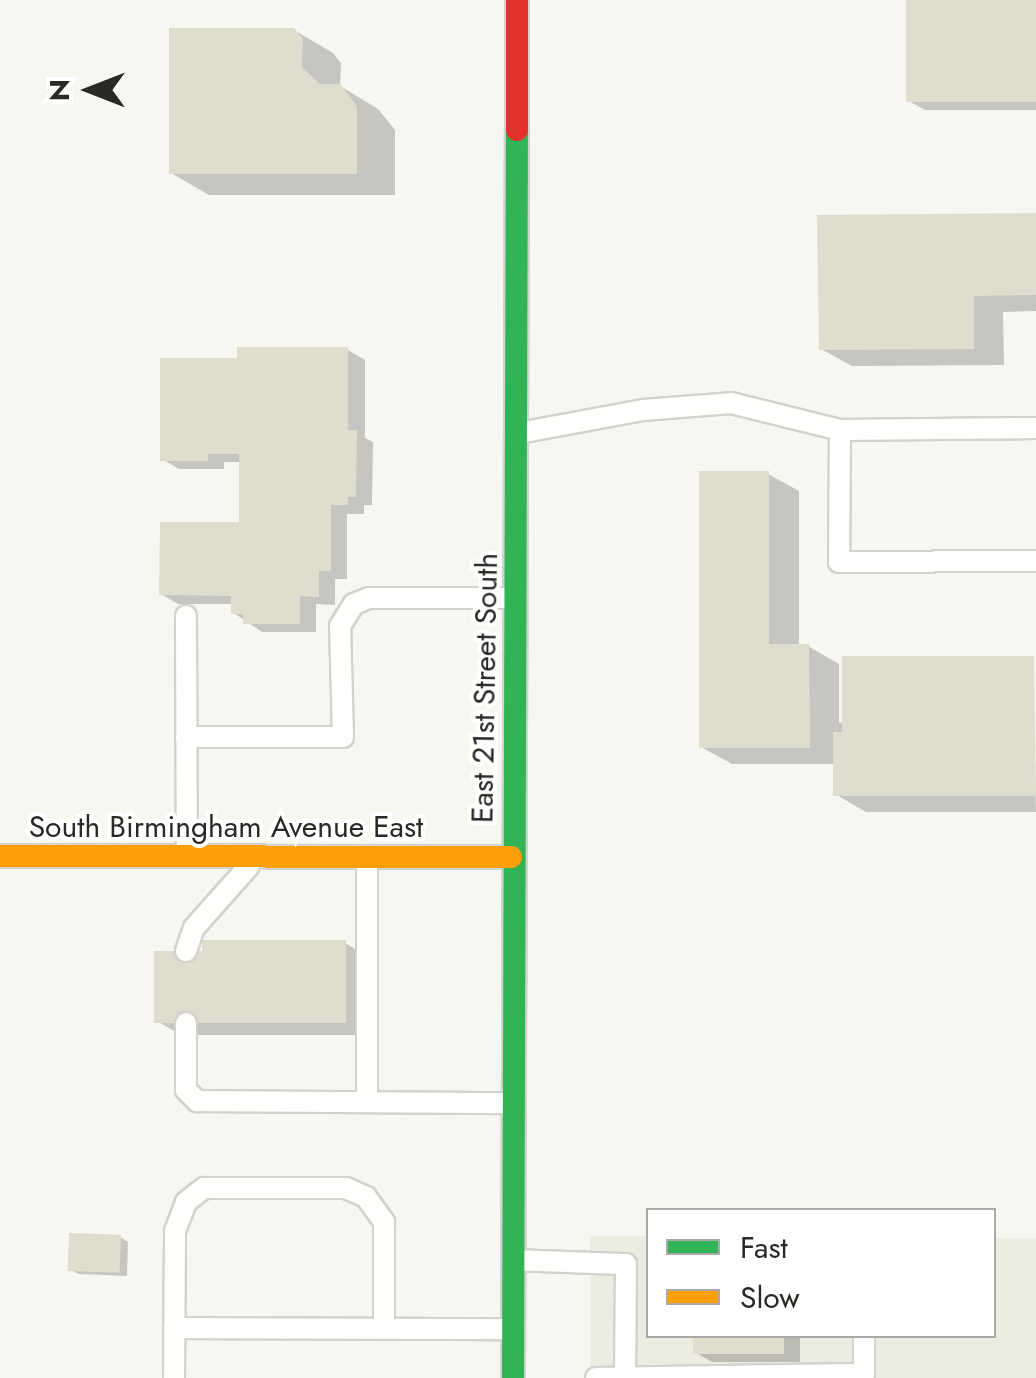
<!DOCTYPE html>
<style>
body{margin:0}
#map{position:relative;width:1036px;height:1378px;overflow:hidden;background:#f7f7f2;font-family:Jost,sans-serif}
div>[style]{position:absolute}
.built>*{inset:0;background:#edece0}
.shadow>*{inset:0;background:#0003}
.building>*{inset:0;background:#dfddce;transform-origin:0 0}
.roads{filter:drop-shadow(2px 0 #d2d2ce) drop-shadow(-2px 0 #d2d2ce) drop-shadow(0 2px #d2d2ce) drop-shadow(0 -2px #d2d2ce)}
.lane>*{height:20px;margin:-10px;padding:0 10px;transform-origin:10px;border-radius:10px;background:#fefefd}
.fast>*{height:22px;margin:-11px;padding:0 11px;transform-origin:11px;border-radius:11px;background:#30b455}
.slow>*{height:22px;margin:-11px;padding:0 11px;transform-origin:11px;border-radius:11px;background:#ff9f0a}
.jam>*{height:22px;margin:-11px;padding:0 11px;transform-origin:11px;border-radius:11px;background:#e5322d}
span{translate:-50% -50%;white-space:nowrap;text-align:center;line-height:1.15;-webkit-text-stroke:8px #fff;paint-order:stroke}
.street-label{font-size:30px;color:#2a2925}
.legend{position:absolute;left:646px;top:1208px;width:350px;height:130px;box-sizing:border-box;background:#fff;border:2px solid #aaa9a8;margin:0;padding:12px 18px;list-style:none;font-size:30px;color:#2a2925}
.legend li{display:flex;align-items:center;gap:20px;height:50px}
.legend b{width:50px;border:2px solid #aaa9a8}
.north{position:absolute;left:40px;top:40px;width:100px;height:100px;-webkit-text-stroke:8px #fff;paint-order:stroke;rotate:270deg;font-size:28px;font-weight:700;line-height:40px;text-align:center;color:#2a2925}
.north::after{content:'';display:block;margin:auto;width:35px;height:45px;background:#2a2925;clip-path:polygon(50% 0,100% 100%,50% 72%,0 100%)}
</style>
<div id="map">
<div class="built">
<i style="clip-path:polygon(590px 1236px,648px 1236px,648px 1336px,994px 1336px,994px 1238px,1036px 1238px,1036px 1378px,591px 1378px)"></i>
</div>
<div class="shadow">
<i style="clip-path:polygon(908px 0,1036px 0,1036px 110px,925px 110px,909px 101px)"></i>
<i style="clip-path:polygon(294px 30px,333px 53px,341px 63px,340px 86px,378px 109px,395px 130px,395px 195px,209px 195px,171px 173px)"></i>
<i style="clip-path:polygon(1036px 215px,1036px 311px,1003px 312px,1004px 365px,852px 366px,821px 349px)"></i>
<i style="clip-path:polygon(348px 350px,365px 360px,365px 438px,373px 442px,372px 505px,364px 505px,364px 514px,347px 514px,347px 579px,335px 579px,335px 605px,316px 604px,316px 632px,262px 632px,234px 613px,234px 604px,178px 604px,161px 594px,241px 525px,241px 462px,224px 462px,224px 469px,179px 469px,162px 459px,240px 361px)"></i>
<i style="clip-path:polygon(768px 474px,799px 491px,799px 646px,808px 646px,839px 664px,839px 723px,1033px 658px,1036px 812px,866px 812px,835px 794px,835px 764px,732px 764px,701px 747px)"></i>
<i style="clip-path:polygon(345px 943px,369px 957px,369px 1035px,181px 1035px,157px 1021px)"></i>
<i style="clip-path:polygon(120px 1237px,128px 1242px,127px 1276px,79px 1274px,71px 1270px)"></i>
<i style="clip-path:polygon(695px 1336px,800px 1336px,800px 1362px,712px 1362px,695px 1352px)"></i>
</div>
<div class="building">
<i style="left:906px;top:0;width:130px;height:102px"></i>
<i style="clip-path:polygon(169px 28px,294px 28px,303px 39px,302px 67px,320px 84px,340px 84px,357px 106px,357px 174px,169px 174px)"></i>
<i style="clip-path:polygon(1036px 213px,1036px 295px,974px 296px,974px 349px,819px 350px,817px 215px)"></i>
<i style="clip-path:polygon(237px 347px,348px 347px,348px 430px,357px 430px,356px 497px,348px 497px,348px 505px,331px 505px,331px 571px,319px 571px,319px 597px,300px 596px,300px 624px,243px 624px,243px 614px,231px 614px,231px 596px,159px 595px,160px 522px,239px 522px,239px 454px,208px 454px,208px 461px,160px 461px,160px 358px,237px 358px)"></i>
<i style="clip-path:polygon(699px 471px,769px 471px,769px 644px,809px 644px,810px 748px,699px 748px)"></i>
<i style="clip-path:polygon(842px 656px,1034px 656px,1036px 796px,833px 796px,833px 732px,842px 732px)"></i>
<i style="clip-path:polygon(202px 940px,346px 940px,346px 1023px,154px 1023px,154px 951px,202px 951px)"></i>
<i style="left:69px;top:1233px;width:52px;height:38px;rotate:2deg"></i>
<i style="left:693px;top:1336px;width:91px;height:18px"></i>
</div>
<div class="roads">
<div class="lane">
<i style="left:840px;top:430px;width:132px;rotate:90.4deg"></i>
<i style="left:839px;top:562px;width:197px;rotate:-0.3deg"></i>
<i style="left:519px;top:433px;width:126px;rotate:-10.5deg"></i>
<i style="left:643px;top:410px;width:88px;rotate:-4.5deg"></i>
<i style="left:731px;top:403px;width:112px;rotate:13.9deg"></i>
<i style="left:840px;top:430px;width:196px;rotate:-0.6deg"></i>
<i style="left:186px;top:616px;width:238px;rotate:89.8deg"></i>
<i style="left:186px;top:737px;width:157px"></i>
<i style="left:343px;top:737px;width:111px;rotate:-91.5deg"></i>
<i style="left:340px;top:626px;width:26px;rotate:-58deg"></i>
<i style="left:354px;top:604px;width:16px;rotate:-22deg"></i>
<i style="left:369px;top:598px;width:144px"></i>
<i style="left:367px;top:859px;width:243px;rotate:90deg"></i>
<i style="left:186px;top:951px;width:24px;rotate:-71deg"></i>
<i style="left:194px;top:928px;width:83px;rotate:-48.4deg"></i>
<i style="left:186px;top:1023px;width:67px;rotate:90deg"></i>
<i style="left:186px;top:1090px;width:16px;rotate:45deg"></i>
<i style="left:197px;top:1101px;width:313px;rotate:0.4deg"></i>
<i style="left:515px;top:1260px;width:111px;rotate:2.1deg"></i>
<i style="left:626px;top:1264px;width:112px;rotate:90.5deg"></i>
<i style="left:174px;top:1328px;width:338px;rotate:0.2deg"></i>
<i style="left:174px;top:1378px;width:147px;rotate:-89.6deg"></i>
<i style="left:175px;top:1231px;width:31px;rotate:-69deg"></i>
<i style="left:186px;top:1202px;width:23px;rotate:-38deg"></i>
<i style="left:204px;top:1188px;width:142px"></i>
<i style="left:346px;top:1188px;width:22px;rotate:24deg"></i>
<i style="left:366px;top:1197px;width:31px;rotate:54deg"></i>
<i style="left:384px;top:1222px;width:105px;rotate:90deg"></i>
<i style="left:596px;top:1378px;width:268px;rotate:-0.9deg"></i>
<i style="left:864px;top:1374px;width:38px;rotate:-90deg"></i>
</div>
<div class="fast">
<i style="left:513px;top:1378px;width:1248px;rotate:-89.82deg"></i>
</div>
<div class="slow">
<i style="left:0;top:856px;width:511px;rotate:0.11deg"></i>
</div>
<div class="jam">
<i style="left:517px;top:130px;width:130px;rotate:-90deg"></i>
</div>
</div>
<div class="street-label">
<span style="left:485px;top:688px;rotate:-89deg">East 21st Street South</span>
<span style="left:226px;top:827px">South Birmingham Avenue East</span>
</div>
<ul class="legend">
<li><b style="height:12px;background:#30b455"></b>Fast</li>
<li><b style="height:12px;background:#ff9f0a"></b>Slow</li>
</ul>
<div class="north">N</div>
</div>
